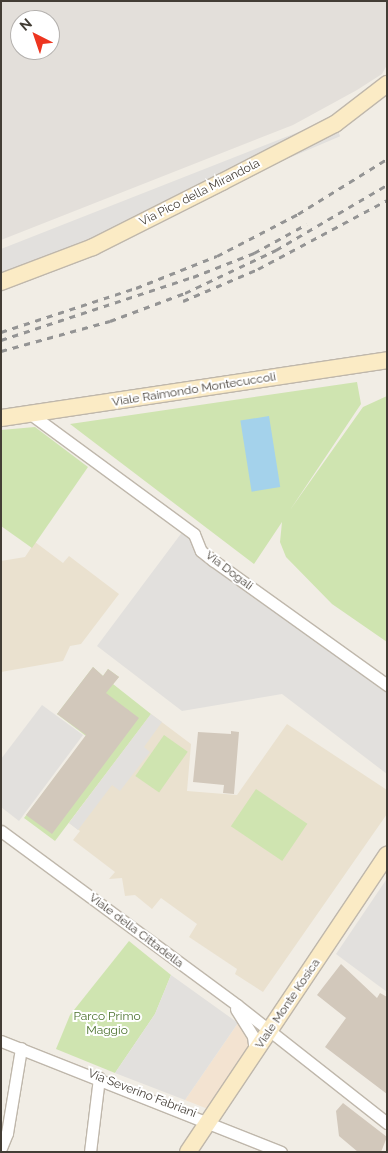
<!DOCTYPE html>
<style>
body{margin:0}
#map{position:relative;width:388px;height:1153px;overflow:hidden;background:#f1ede5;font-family:Raleway,sans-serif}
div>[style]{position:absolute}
.commercial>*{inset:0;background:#f3e3d1}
.industrial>*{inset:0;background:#e3dfda}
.education>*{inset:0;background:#eae1cf}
.green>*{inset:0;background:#cfe4b0;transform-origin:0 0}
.parking>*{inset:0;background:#e2e0dd;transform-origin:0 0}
.water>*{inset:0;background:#a4d2eb;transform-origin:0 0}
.building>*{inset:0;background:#d2c8bb}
.roads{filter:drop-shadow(1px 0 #bfb7ab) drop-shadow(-1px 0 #bfb7ab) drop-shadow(0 1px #bfb7ab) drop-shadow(0 -1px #bfb7ab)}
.street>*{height:11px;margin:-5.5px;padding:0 5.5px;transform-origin:5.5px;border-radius:5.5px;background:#fff}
.secondary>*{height:16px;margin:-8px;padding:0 8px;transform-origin:8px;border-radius:8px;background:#fbebc5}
.rail>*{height:3px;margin-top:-1.5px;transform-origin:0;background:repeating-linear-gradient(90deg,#949494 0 6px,transparent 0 12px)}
span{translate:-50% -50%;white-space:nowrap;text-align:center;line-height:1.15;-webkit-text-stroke:4px #fff;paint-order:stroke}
.street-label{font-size:12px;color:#433d35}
.park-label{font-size:12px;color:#4a712c}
.frame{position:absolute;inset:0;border:2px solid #433d35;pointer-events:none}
.north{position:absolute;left:10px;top:10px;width:50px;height:50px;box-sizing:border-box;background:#fff;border:1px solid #b4b1ae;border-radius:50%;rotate:319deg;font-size:14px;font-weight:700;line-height:20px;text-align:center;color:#433d35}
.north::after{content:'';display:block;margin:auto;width:18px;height:22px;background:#ed3520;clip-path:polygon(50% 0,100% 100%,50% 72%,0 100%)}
</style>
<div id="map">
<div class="commercial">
<i style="clip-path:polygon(238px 1023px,251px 1045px,208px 1109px,185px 1100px)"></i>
</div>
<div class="industrial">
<i style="clip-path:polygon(evenodd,1px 1px,387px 1px,387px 65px,382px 74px,357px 90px,293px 125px,1px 240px,1px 1px,20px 20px,50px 20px,50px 50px,20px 50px,20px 20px)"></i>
</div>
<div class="education">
<i style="clip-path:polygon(35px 542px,63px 563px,69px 556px,119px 594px,81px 644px,70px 646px,63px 661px,1px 672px,1px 561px,25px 557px)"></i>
<i style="clip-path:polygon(151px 714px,191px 744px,187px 791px,237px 795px,287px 724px,387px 790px,387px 814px,263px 992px,235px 974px,237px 969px,189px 937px,197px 924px,161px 898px,152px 909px,135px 895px,125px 896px,122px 878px,109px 879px,115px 872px,73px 840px,80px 831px,69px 823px)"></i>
</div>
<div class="green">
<i style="clip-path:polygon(357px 382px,361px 404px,290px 510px,363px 407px,387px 396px,387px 642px,332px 604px,286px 557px,280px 542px,282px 522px,254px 564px,70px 424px)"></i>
<i style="clip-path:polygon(35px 427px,88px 467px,32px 548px,1px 526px,1px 430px)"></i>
<i style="clip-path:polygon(93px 667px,103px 676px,108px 669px,119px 677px,113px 684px,151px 714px,55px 841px,24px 818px,86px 736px,57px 714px)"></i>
<i style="left:164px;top:735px;width:29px;height:50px;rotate:35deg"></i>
<i style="left:256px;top:789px;width:62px;height:45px;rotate:34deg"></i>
<i style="clip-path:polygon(129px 941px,171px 975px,155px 1014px,115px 1073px,56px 1049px,70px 1015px)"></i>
</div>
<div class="parking">
<i style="left:337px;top:129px;width:8px;height:95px;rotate:67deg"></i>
<i style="clip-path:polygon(301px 131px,304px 137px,90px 243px,1px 278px,1px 249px)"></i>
<i style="clip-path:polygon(183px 531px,387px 678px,387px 774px,282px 694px,182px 711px,97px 646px)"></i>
<i style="clip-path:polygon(42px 705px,83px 735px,19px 821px,1px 807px,1px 759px)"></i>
<i style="clip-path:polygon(151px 714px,162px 722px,144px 747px,150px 752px,120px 791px,112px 785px,78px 830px,69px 823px)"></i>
<i style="clip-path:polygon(386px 880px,387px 881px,387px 992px,336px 954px)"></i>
<i style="clip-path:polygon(171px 975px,238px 1023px,185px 1100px,115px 1073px,155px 1014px)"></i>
</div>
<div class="water">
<i style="left:269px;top:416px;width:72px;height:29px;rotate:81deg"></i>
</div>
<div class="building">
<i style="clip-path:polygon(93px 667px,103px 676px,108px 669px,119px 677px,106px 693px,139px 718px,52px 834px,26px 815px,86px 735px,57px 714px)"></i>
<i style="clip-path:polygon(231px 731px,239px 732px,234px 794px,223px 793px,224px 785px,193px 782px,198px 732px,231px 734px)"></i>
<i style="clip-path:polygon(341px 964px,377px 998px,380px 993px,387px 997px,387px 1094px,325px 1047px,346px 1018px,317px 995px)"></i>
<i style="clip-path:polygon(343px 1103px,387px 1137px,381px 1152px,358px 1152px,339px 1136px,336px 1111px)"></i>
</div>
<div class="roads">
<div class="street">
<i style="left:32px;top:415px;width:201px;rotate:36.3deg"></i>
<i style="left:194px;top:534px;width:18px;rotate:68deg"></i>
<i style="left:201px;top:551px;width:16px;rotate:38deg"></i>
<i style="left:214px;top:561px;width:213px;rotate:35.6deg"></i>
<i style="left:1px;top:831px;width:293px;rotate:36.4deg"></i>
<i style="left:237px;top:1005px;width:191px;rotate:38.2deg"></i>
<i style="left:236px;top:1009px;width:32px;rotate:58deg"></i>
<i style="left:253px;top:1036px;width:16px;rotate:83deg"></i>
<i style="left:1px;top:1041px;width:301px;rotate:21.6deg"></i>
<i style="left:1px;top:1148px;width:16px;rotate:-68deg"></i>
<i style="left:7px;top:1133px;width:86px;rotate:-80.6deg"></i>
<i style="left:90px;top:1152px;width:75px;rotate:-83.1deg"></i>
</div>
<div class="secondary">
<i style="left:1px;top:282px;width:98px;rotate:-20.8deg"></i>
<i style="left:93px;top:247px;width:144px;rotate:-26.7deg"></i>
<i style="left:222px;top:182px;width:127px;rotate:-27.2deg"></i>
<i style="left:335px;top:124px;width:66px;rotate:-37.6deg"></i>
<i style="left:1px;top:418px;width:390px;rotate:-8.5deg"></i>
<i style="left:188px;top:1152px;width:358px;rotate:-56.2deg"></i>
</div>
</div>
<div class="rail">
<i style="left:183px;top:301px;width:82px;rotate:-23.1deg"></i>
<i style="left:258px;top:269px;width:146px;rotate:-28.1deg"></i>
<i style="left:1px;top:332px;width:142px;rotate:-18.1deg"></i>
<i style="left:136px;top:288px;width:87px;rotate:-21.6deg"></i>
<i style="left:217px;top:256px;width:91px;rotate:-27.4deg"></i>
<i style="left:298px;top:214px;width:105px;rotate:-31.7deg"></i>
<i style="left:1px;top:340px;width:202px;rotate:-18.2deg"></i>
<i style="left:193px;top:277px;width:66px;rotate:-21.5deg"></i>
<i style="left:254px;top:253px;width:60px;rotate:-28.7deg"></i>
<i style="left:1px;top:351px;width:113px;rotate:-15.4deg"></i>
<i style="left:110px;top:321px;width:80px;rotate:-20.5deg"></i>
<i style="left:185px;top:293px;width:101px;rotate:-25.3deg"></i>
<i style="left:276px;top:250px;width:129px;rotate:-30.4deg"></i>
</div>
<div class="street-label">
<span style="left:200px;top:193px;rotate:-27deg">Via Pico della Mirandola</span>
<span style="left:194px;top:390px;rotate:-9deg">Viale Raimondo Montecuccoli</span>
<span style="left:229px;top:571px;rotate:37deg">Via Dogali</span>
<span style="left:136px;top:931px;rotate:37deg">Viale della Cittadella</span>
<span style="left:288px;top:1004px;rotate:-56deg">Viale Monte Kosica</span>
<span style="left:142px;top:1094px;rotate:21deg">Via Severino Fabriani</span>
</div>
<div class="park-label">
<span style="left:107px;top:1024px">Parco Primo<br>Maggio</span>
</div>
<div class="frame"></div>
<div class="north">N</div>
</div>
